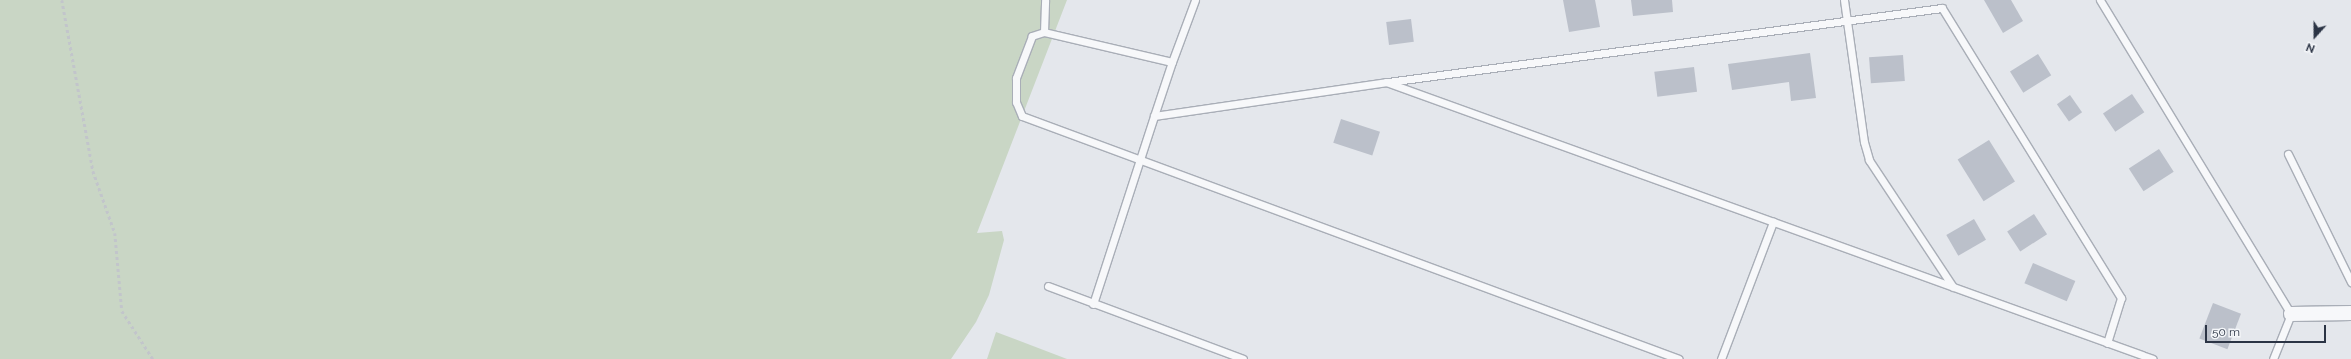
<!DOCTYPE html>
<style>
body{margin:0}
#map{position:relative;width:2351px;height:359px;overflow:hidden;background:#e4e7ec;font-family:Raleway,sans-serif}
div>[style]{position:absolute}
.green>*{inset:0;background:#c9d6c5}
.building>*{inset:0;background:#bbc0ca;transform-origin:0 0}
.path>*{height:2.5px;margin-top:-1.25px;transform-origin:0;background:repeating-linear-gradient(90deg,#c2c5cb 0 3px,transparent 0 6px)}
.roads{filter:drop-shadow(1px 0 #a9aeb7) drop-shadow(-1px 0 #a9aeb7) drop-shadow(0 1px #a9aeb7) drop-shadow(0 -1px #a9aeb7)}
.lane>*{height:7px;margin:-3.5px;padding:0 3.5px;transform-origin:3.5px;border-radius:3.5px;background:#f7f8fa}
.street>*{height:14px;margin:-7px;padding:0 7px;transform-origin:7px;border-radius:7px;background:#f7f8fa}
span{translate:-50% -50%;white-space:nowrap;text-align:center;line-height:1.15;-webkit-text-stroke:4px #f4f6f9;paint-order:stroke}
.north{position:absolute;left:2295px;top:16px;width:40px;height:40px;-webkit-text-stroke:3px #f4f6f9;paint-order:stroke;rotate:201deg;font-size:11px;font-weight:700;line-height:16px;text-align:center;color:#2b3445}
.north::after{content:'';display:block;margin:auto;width:14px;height:18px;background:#2b3445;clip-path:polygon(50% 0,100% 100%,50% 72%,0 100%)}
.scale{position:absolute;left:2205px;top:325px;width:121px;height:18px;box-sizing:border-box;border:2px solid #2b3445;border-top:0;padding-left:5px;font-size:12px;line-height:14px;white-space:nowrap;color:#2b3445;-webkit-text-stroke:3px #f4f6f9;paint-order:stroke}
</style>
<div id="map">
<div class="green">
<i style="clip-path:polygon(0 0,1067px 0,977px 233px,1002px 231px,1004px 240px,989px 295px,976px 322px,951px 359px,0 359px)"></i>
<i style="clip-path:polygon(996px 332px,1067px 359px,987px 359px)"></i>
</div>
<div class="building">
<i style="clip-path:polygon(1563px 0,1595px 0,1600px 27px,1569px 32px)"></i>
<i style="clip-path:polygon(1631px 0,1672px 0,1673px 12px,1633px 16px)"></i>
<i style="clip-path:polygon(1984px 0,2011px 0,2023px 21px,2003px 33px)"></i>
<i style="left:1411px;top:19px;width:23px;height:25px;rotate:83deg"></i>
<i style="clip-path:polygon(1810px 53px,1816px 98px,1791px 101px,1789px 82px,1732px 90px,1728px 64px)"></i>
<i style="left:2038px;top:54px;width:25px;height:33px;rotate:58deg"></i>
<i style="left:1903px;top:55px;width:26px;height:34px;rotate:86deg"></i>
<i style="left:1694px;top:67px;width:25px;height:40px;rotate:83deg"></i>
<i style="left:2132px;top:94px;width:22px;height:35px;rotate:56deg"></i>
<i style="left:2070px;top:95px;width:21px;height:16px;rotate:55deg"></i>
<i style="left:1341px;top:119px;width:41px;height:25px;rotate:18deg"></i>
<i style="left:1989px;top:140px;width:49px;height:37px;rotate:58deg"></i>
<i style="left:2159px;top:149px;width:27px;height:36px;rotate:57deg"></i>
<i style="left:2034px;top:214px;width:24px;height:32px;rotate:57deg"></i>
<i style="left:1974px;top:219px;width:24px;height:32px;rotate:60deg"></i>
<i style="left:2033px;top:263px;width:46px;height:22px;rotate:23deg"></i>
<i style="left:2213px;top:303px;width:30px;height:38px;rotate:21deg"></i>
</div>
<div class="path">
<i style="left:62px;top:0;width:174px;rotate:79.7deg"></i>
<i style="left:93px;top:171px;width:66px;rotate:70.5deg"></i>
<i style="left:115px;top:233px;width:78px;rotate:84.9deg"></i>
<i style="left:122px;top:311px;width:57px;rotate:57.1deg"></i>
</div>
<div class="roads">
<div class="lane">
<i style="left:1844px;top:0;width:143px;rotate:82deg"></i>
<i style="left:1864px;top:142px;width:19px;rotate:74deg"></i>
<i style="left:1869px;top:160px;width:152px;rotate:56.5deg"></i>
<i style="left:2100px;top:0;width:368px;rotate:58.7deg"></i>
<i style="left:2291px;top:314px;width:48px;rotate:111.8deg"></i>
<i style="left:1044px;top:32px;width:32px;rotate:-88deg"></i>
<i style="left:1172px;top:62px;width:66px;rotate:-69.6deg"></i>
<i style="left:1388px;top:82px;width:559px;rotate:-7.61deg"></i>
<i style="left:1942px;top:8px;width:341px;rotate:58.3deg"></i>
<i style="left:2121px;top:298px;width:47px;rotate:107.3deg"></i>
<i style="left:1154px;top:116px;width:57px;rotate:-71.6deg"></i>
<i style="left:1172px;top:62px;width:131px;rotate:-166.8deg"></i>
<i style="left:1044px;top:32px;width:13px;rotate:162deg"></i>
<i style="left:1032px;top:36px;width:45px;rotate:110.9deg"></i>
<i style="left:1016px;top:78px;width:24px;rotate:90deg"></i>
<i style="left:1016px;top:102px;width:15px;rotate:67deg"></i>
<i style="left:1022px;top:116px;width:700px;rotate:20.3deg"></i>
<i style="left:2288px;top:154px;width:143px;rotate:63.8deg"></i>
<i style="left:1048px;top:286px;width:208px;rotate:20.5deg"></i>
<i style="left:1093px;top:304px;width:198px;rotate:-72deg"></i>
<i style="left:1154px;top:116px;width:234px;rotate:-8.3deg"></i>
<i style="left:1386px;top:82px;width:815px;rotate:19.86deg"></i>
<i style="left:1721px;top:359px;width:147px;rotate:-69.2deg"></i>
</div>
<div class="street">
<i style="left:2291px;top:314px;width:60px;rotate:-1deg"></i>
</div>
</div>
<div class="north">N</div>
<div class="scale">50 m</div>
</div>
